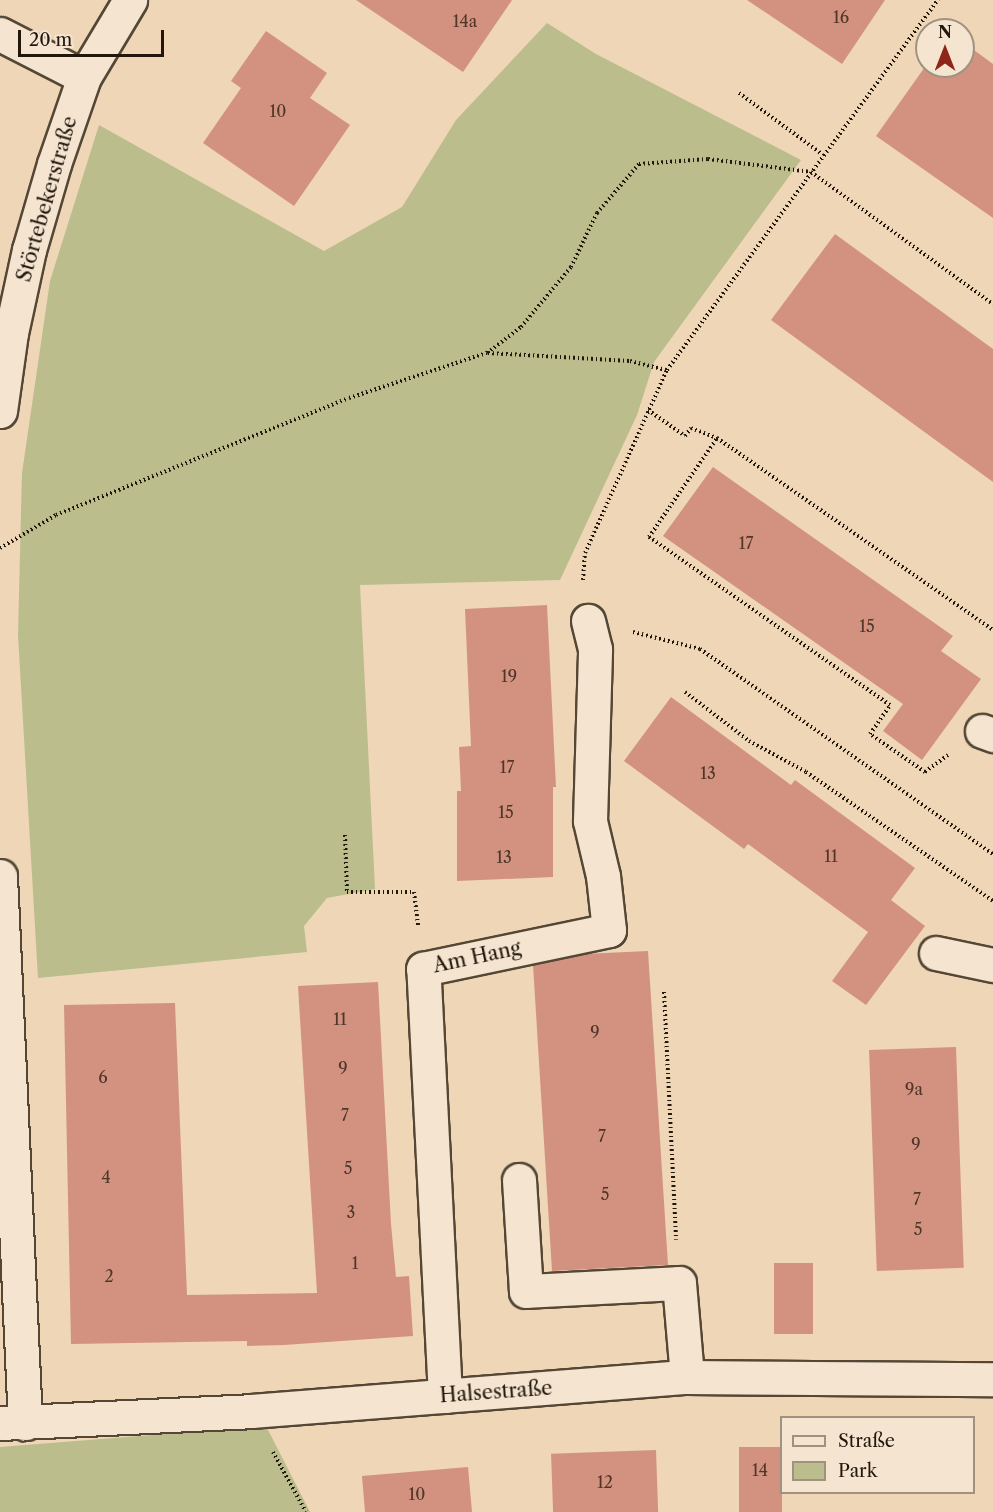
<!DOCTYPE html>
<meta charset="utf-8">
<style>
body{margin:0}
#map{position:relative;width:993px;height:1512px;overflow:hidden;background:#eed6b6;font-family:"Libre Caslon Text",serif}
div>[style]{position:absolute}
.green>*{inset:0;background:#bbbd8c}
.building>*{inset:0;background:#d39280;transform-origin:0 0}
.path>*{height:4px;margin-top:-2px;transform-origin:0;background:repeating-linear-gradient(90deg,#21170b 0 1.5px,transparent 0 4.5px)}
.roads{filter:drop-shadow(2px 0 #544736) drop-shadow(-2px 0 #544736) drop-shadow(0 2px #544736) drop-shadow(0 -2px #544736)}
.minor>*{height:33px;margin:-16.5px;padding:0 16.5px;transform-origin:16.5px;border-radius:16.5px;background:#f4e4d0}
span{translate:-50% -50%;white-space:nowrap;text-align:center;line-height:1.15;-webkit-text-stroke:4.5px #f4e4d0;paint-order:stroke}
.number-label{font-size:16px;color:#4e3628}
.number-label span{-webkit-text-stroke-width:0}
.street-label{font-size:20px;color:#21170b}
.legend{position:absolute;left:780px;top:1416px;width:195px;height:78px;box-sizing:border-box;background:#f4e4d0;border:2px solid #a09281;margin:0;padding:8px 10px;list-style:none;font-size:18px;color:#21170b}
.legend li{display:flex;align-items:center;gap:12px;height:30px}
.legend b{width:30px;border:2px solid #a09281}
.north{position:absolute;left:915px;top:18px;width:60px;height:60px;box-sizing:border-box;background:#f4e4d0;border:2px solid #a09281;border-radius:50%;rotate:0deg;font-size:16px;font-weight:700;line-height:24px;text-align:center;color:#21170b}
.north::after{content:'';display:block;margin:auto;width:21px;height:27px;background:#8f2418;clip-path:polygon(50% 0,100% 100%,50% 72%,0 100%)}
.scale{position:absolute;left:18px;top:30px;width:146px;height:27px;box-sizing:border-box;border:3px solid #21170b;border-top:0;padding-left:8px;font-size:18px;line-height:21px;white-space:nowrap;color:#21170b;-webkit-text-stroke:4px #f4e4d0;paint-order:stroke}
</style>
<div id="map">
<div class="green">
<i style="clip-path:polygon(547px 23px,596px 54px,801px 160px,654px 362px,637px 415px,560px 580px,360px 585px,375px 889px,327px 898px,304px 926px,307px 952px,38px 978px,18px 635px,22px 473px,50px 281px,99px 125px,324px 251px,402px 207px,456px 120px)"></i>
<i style="clip-path:polygon(266px 1426px,310px 1512px,0 1512px,0 1447px)"></i>
</div>
<div class="building">
<i style="clip-path:polygon(356px 0,512px 0,463px 72px)"></i>
<i style="clip-path:polygon(747px 0,885px 0,842px 64px)"></i>
<i style="clip-path:polygon(266px 31px,327px 73px,310px 98px,350px 125px,294px 206px,203px 143px,241px 88px,231px 81px)"></i>
<i style="clip-path:polygon(963px 42px,993px 64px,993px 218px,876px 136px,927px 64px,963px 66px)"></i>
<i style="clip-path:polygon(835px 234px,993px 349px,993px 482px,771px 320px)"></i>
<i style="clip-path:polygon(713px 467px,953px 636px,941px 651px,981px 679px,922px 760px,883px 731px,903px 704px,663px 536px)"></i>
<i style="clip-path:polygon(547px 605px,556px 787px,553px 787px,553px 877px,457px 881px,457px 791px,461px 791px,459px 747px,471px 746px,465px 609px)"></i>
<i style="clip-path:polygon(671px 697px,791px 785px,795px 780px,915px 868px,891px 900px,925px 926px,866px 1005px,832px 981px,868px 932px,748px 844px,744px 849px,624px 761px)"></i>
<i style="clip-path:polygon(648px 951px,668px 1265px,552px 1271px,533px 965px,584px 954px)"></i>
<i style="clip-path:polygon(378px 982px,391px 1224px,396px 1277px,409px 1276px,413px 1336px,284px 1345px,247px 1346px,247px 1341px,71px 1344px,64px 1005px,175px 1003px,187px 1295px,317px 1293px,298px 986px)"></i>
<i style="left:956px;top:1047px;width:221px;height:87px;rotate:88deg"></i>
<i style="left:774px;top:1263px;width:39px;height:71px"></i>
<i style="left:739px;top:1447px;width:43px;height:65px"></i>
<i style="left:656px;top:1450px;width:62px;height:105px;rotate:88deg"></i>
<i style="clip-path:polygon(468px 1467px,472px 1512px,365px 1512px,362px 1476px)"></i>
</div>
<div class="path">
<i style="left:739px;top:93px;width:104px;rotate:36.4deg"></i>
<i style="left:488px;top:353px;width:142px;rotate:3.2deg"></i>
<i style="left:630px;top:361px;width:38px;rotate:14deg"></i>
<i style="left:648px;top:410px;width:45px;rotate:35.1deg"></i>
<i style="left:685px;top:436px;width:10px;rotate:-53deg"></i>
<i style="left:691px;top:428px;width:28px;rotate:21deg"></i>
<i style="left:0;top:548px;width:65px;rotate:-30.5deg"></i>
<i style="left:56px;top:515px;width:315px;rotate:-21.8deg"></i>
<i style="left:349px;top:398px;width:145px;rotate:-18.1deg"></i>
<i style="left:487px;top:353px;width:43px;rotate:-37.4deg"></i>
<i style="left:521px;top:327px;width:78px;rotate:-50.2deg"></i>
<i style="left:571px;top:267px;width:60px;rotate:-64.3deg"></i>
<i style="left:597px;top:213px;width:65px;rotate:-49.4deg"></i>
<i style="left:639px;top:164px;width:69px;rotate:-4.1deg"></i>
<i style="left:708px;top:159px;width:104px;rotate:7.2deg"></i>
<i style="left:811px;top:172px;width:225px;rotate:36deg"></i>
<i style="left:583px;top:580px;width:27px;rotate:-86deg"></i>
<i style="left:585px;top:553px;width:201px;rotate:-65.9deg"></i>
<i style="left:667px;top:370px;width:459px;rotate:-53.8deg"></i>
<i style="left:633px;top:632px;width:69px;rotate:14.2deg"></i>
<i style="left:700px;top:649px;width:358px;rotate:35deg"></i>
<i style="left:685px;top:692px;width:81px;rotate:37.4deg"></i>
<i style="left:749px;top:741px;width:65px;rotate:28.5deg"></i>
<i style="left:806px;top:772px;width:227px;rotate:34.6deg"></i>
<i style="left:948px;top:755px;width:29px;rotate:144deg"></i>
<i style="left:925px;top:772px;width:67px;rotate:-145.4deg"></i>
<i style="left:870px;top:734px;width:35px;rotate:-55deg"></i>
<i style="left:890px;top:705px;width:294px;rotate:-145.1deg"></i>
<i style="left:649px;top:537px;width:120px;rotate:-55.5deg"></i>
<i style="left:717px;top:438px;width:336px;rotate:34.8deg"></i>
<i style="left:345px;top:835px;width:57px;rotate:88deg"></i>
<i style="left:347px;top:892px;width:67px"></i>
<i style="left:414px;top:892px;width:34px;rotate:83deg"></i>
<i style="left:664px;top:992px;width:248px;rotate:87.2deg"></i>
<i style="left:273px;top:1452px;width:68px;rotate:61.2deg"></i>
</div>
<div class="roads">
<div class="minor">
<i style="left:0;top:34px;width:94px;rotate:27.1deg"></i>
<i style="left:0;top:411px;width:79px;rotate:-82deg"></i>
<i style="left:11px;top:333px;width:85px;rotate:-77.8deg"></i>
<i style="left:29px;top:250px;width:90px;rotate:-73.8deg"></i>
<i style="left:54px;top:164px;width:92px;rotate:-71deg"></i>
<i style="left:84px;top:77px;width:90px;rotate:-59.1deg"></i>
<i style="left:982px;top:731px;width:12px;rotate:20deg"></i>
<i style="left:0;top:876px;width:548px;rotate:87.38deg"></i>
<i style="left:936px;top:953px;width:58px;rotate:11.9deg"></i>
<i style="left:519px;top:1180px;width:111px;rotate:86.4deg"></i>
<i style="left:526px;top:1291px;width:153px;rotate:-3deg"></i>
<i style="left:679px;top:1283px;width:94px;rotate:85.1deg"></i>
<i style="left:445px;top:1396px;width:428px;rotate:-92.9deg"></i>
<i style="left:423px;top:969px;width:190px;rotate:-11.8deg"></i>
<i style="left:609px;top:930px;width:54px;rotate:-96.3deg"></i>
<i style="left:603px;top:876px;width:57px;rotate:-103.3deg"></i>
<i style="left:590px;top:821px;width:172px;rotate:-88.3deg"></i>
<i style="left:595px;top:649px;width:29px;rotate:-104deg"></i>
<i style="left:0;top:1423px;width:251px;rotate:-2.7deg"></i>
<i style="left:251px;top:1411px;width:437px;rotate:-4.5deg"></i>
<i style="left:687px;top:1377px;width:306px;rotate:0.4deg"></i>
</div>
</div>
<div class="number-label">
<span style="left:841px;top:17px">16</span>
<span style="left:465px;top:21px">14a</span>
<span style="left:278px;top:111px">10</span>
<span style="left:746px;top:543px">17</span>
<span style="left:867px;top:626px">15</span>
<span style="left:509px;top:676px">19</span>
<span style="left:507px;top:767px">17</span>
<span style="left:708px;top:773px">13</span>
<span style="left:506px;top:812px">15</span>
<span style="left:831px;top:856px">11</span>
<span style="left:504px;top:857px">13</span>
<span style="left:340px;top:1019px">11</span>
<span style="left:595px;top:1032px">9</span>
<span style="left:343px;top:1068px">9</span>
<span style="left:103px;top:1077px">6</span>
<span style="left:914px;top:1089px">9a</span>
<span style="left:345px;top:1115px">7</span>
<span style="left:602px;top:1136px">7</span>
<span style="left:916px;top:1144px">9</span>
<span style="left:348px;top:1168px">5</span>
<span style="left:106px;top:1177px">4</span>
<span style="left:605px;top:1194px">5</span>
<span style="left:917px;top:1199px">7</span>
<span style="left:351px;top:1212px">3</span>
<span style="left:918px;top:1229px">5</span>
<span style="left:355px;top:1263px">1</span>
<span style="left:109px;top:1276px">2</span>
<span style="left:760px;top:1470px">14</span>
<span style="left:605px;top:1482px">12</span>
<span style="left:417px;top:1494px">10</span>
</div>
<div class="street-label">
<span style="left:47px;top:199px;rotate:-74deg">Störtebekerstraße</span>
<span style="left:477px;top:957px;rotate:-12deg">Am Hang</span>
<span style="left:496px;top:1392px;rotate:-4deg">Halsestraße</span>
</div>
<ul class="legend">
<li><b style="height:8px;background:#f4e4d0"></b>Straße</li>
<li><b style="height:16px;background:#bbbd8c"></b>Park</li>
</ul>
<div class="north">N</div>
<div class="scale">20 m</div>
</div>
